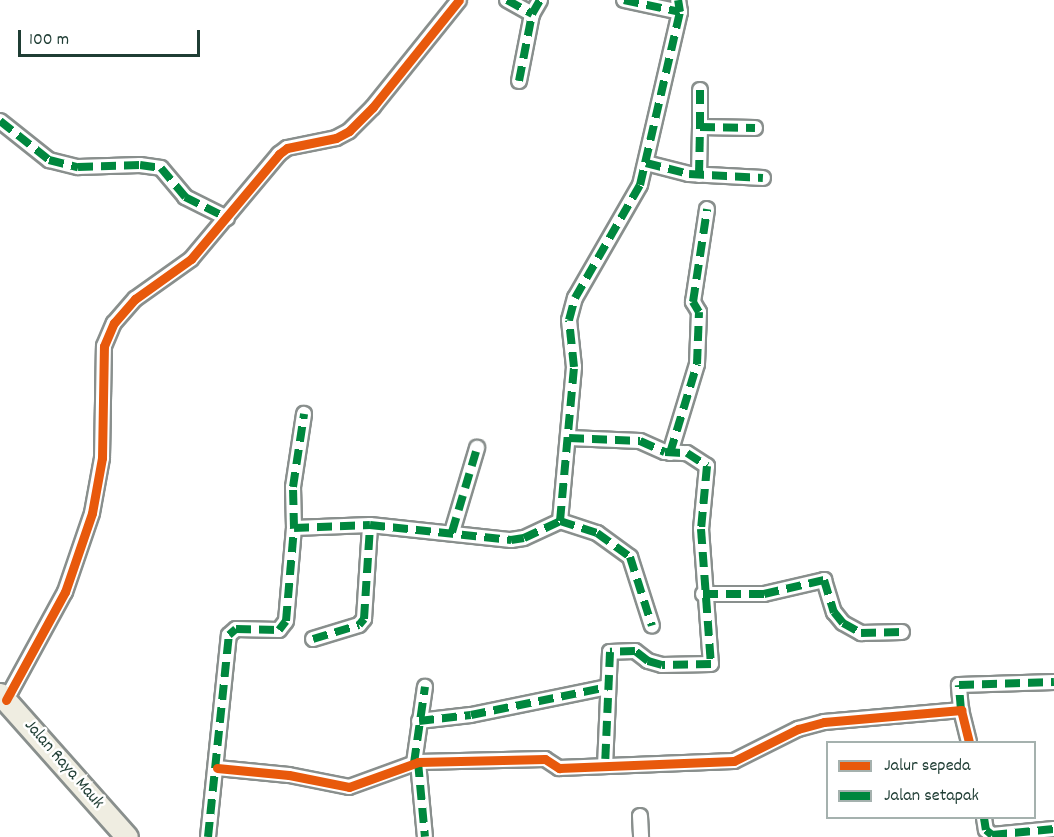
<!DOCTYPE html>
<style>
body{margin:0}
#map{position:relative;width:1054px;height:837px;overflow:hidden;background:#fff;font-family:Dekko,sans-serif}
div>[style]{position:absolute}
.roads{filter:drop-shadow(2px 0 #898f8d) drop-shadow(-2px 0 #898f8d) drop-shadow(0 2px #898f8d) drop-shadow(0 -2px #898f8d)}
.minor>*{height:14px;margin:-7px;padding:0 7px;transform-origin:7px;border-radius:7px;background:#fff}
.primary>*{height:21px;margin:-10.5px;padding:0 10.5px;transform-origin:10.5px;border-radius:10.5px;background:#efede1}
.quiet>*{height:8px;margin-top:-4px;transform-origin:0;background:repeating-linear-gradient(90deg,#00873e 0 15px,transparent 0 23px)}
.cycleway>*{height:9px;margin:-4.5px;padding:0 4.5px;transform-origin:4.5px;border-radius:4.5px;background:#e8590c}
span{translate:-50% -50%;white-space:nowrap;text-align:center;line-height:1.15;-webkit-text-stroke:5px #fff;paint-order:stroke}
.street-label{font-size:18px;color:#1f3d34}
.legend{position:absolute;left:826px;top:741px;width:210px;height:78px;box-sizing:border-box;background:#fff;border:2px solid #a5b1ae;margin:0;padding:8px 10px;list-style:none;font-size:18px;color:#1f3d34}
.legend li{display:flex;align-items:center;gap:12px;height:30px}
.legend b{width:30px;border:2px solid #a5b1ae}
.scale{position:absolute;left:18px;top:30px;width:182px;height:27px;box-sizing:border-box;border:3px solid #1f3d34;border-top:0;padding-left:8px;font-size:18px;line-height:21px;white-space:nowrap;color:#1f3d34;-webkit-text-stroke:4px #fff;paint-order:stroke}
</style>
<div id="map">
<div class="roads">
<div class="minor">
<i style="left:507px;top:0;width:29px;rotate:29deg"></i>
<i style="left:624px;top:0;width:57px;rotate:12.1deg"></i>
<i style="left:519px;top:81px;width:68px;rotate:-79deg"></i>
<i style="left:532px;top:14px;width:16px;rotate:-60deg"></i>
<i style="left:0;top:121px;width:63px;rotate:38.5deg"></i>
<i style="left:49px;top:160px;width:30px;rotate:14deg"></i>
<i style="left:78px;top:167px;width:62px;rotate:-1.8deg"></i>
<i style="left:140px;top:165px;width:21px;rotate:8deg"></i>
<i style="left:161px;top:168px;width:38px;rotate:50deg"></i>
<i style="left:185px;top:197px;width:47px;rotate:26.6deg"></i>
<i style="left:700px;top:127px;width:37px;rotate:-90deg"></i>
<i style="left:646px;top:163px;width:44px;rotate:14.3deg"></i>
<i style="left:689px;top:174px;width:74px;rotate:3.1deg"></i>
<i style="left:699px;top:175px;width:48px;rotate:-88.8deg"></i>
<i style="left:700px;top:127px;width:55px;rotate:1deg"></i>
<i style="left:569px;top:438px;width:71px;rotate:2.4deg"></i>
<i style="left:640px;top:441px;width:27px;rotate:24deg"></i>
<i style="left:665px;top:452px;width:22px;rotate:3deg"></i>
<i style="left:687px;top:453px;width:24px;rotate:33deg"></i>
<i style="left:707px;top:466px;width:63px;rotate:95.4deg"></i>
<i style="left:701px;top:529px;width:135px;rotate:85.8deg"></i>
<i style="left:711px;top:664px;width:49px;rotate:178.8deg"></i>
<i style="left:662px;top:665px;width:15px;rotate:-164deg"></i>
<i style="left:648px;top:661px;width:16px;rotate:-142deg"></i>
<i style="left:635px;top:651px;width:25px;rotate:178deg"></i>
<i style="left:610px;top:652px;width:113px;rotate:92.5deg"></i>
<i style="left:670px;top:453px;width:93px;rotate:-73.1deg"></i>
<i style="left:697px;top:364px;width:52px;rotate:-87.8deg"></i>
<i style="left:699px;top:312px;width:12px;rotate:-121deg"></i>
<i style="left:693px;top:302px;width:94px;rotate:-81.4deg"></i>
<i style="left:560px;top:521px;width:155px;rotate:-84.8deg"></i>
<i style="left:574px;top:367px;width:47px;rotate:-96.1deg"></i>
<i style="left:569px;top:320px;width:23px;rotate:-75deg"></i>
<i style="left:575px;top:298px;width:130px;rotate:-60.1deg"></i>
<i style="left:640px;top:185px;width:178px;rotate:-77deg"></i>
<i style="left:680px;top:12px;width:12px;rotate:-99deg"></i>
<i style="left:294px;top:528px;width:76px;rotate:-2.3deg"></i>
<i style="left:370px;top:525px;width:142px;rotate:6.1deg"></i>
<i style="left:511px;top:540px;width:13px;rotate:-9deg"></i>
<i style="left:524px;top:538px;width:40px;rotate:-25deg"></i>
<i style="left:560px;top:521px;width:39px;rotate:18deg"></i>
<i style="left:597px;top:533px;width:41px;rotate:36deg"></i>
<i style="left:630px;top:557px;width:72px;rotate:72.3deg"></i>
<i style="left:452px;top:532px;width:88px;rotate:-73.4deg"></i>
<i style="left:703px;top:594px;width:61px"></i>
<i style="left:764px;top:594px;width:62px;rotate:-13.1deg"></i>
<i style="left:824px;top:580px;width:34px;rotate:73deg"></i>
<i style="left:834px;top:612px;width:14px;rotate:51deg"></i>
<i style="left:843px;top:623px;width:21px;rotate:29deg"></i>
<i style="left:861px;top:633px;width:41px;rotate:-1.4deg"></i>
<i style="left:313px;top:639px;width:48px;rotate:-16.9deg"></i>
<i style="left:359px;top:625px;width:8px;rotate:-50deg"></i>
<i style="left:364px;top:619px;width:94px;rotate:-86.3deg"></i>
<i style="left:6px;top:700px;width:123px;rotate:-61.4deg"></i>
<i style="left:65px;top:592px;width:83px;rotate:-71.1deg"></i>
<i style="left:92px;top:513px;width:56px;rotate:-79.7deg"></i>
<i style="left:102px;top:458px;width:112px;rotate:-89deg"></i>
<i style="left:104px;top:346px;width:25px;rotate:-67deg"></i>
<i style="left:114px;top:323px;width:32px;rotate:-49deg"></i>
<i style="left:135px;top:299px;width:69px;rotate:-35.5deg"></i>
<i style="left:191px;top:259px;width:137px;rotate:-50deg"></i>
<i style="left:279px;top:154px;width:10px;rotate:-37deg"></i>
<i style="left:287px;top:148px;width:50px;rotate:-11.5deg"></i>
<i style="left:336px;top:138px;width:15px;rotate:-28deg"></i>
<i style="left:349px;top:131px;width:34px;rotate:-45deg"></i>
<i style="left:373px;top:107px;width:137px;rotate:-51.2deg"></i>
<i style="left:961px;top:710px;width:25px;rotate:-95deg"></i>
<i style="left:959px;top:685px;width:95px;rotate:-1.8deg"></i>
<i style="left:419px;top:721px;width:52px;rotate:-6.6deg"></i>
<i style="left:471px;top:715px;width:139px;rotate:-11.6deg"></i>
<i style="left:418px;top:762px;width:75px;rotate:84.7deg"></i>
<i style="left:414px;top:763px;width:77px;rotate:-81.8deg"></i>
<i style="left:217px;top:768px;width:72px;rotate:5.6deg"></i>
<i style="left:289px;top:775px;width:61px;rotate:11.3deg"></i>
<i style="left:349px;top:787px;width:73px;rotate:-19.9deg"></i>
<i style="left:418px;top:762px;width:127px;rotate:-1.4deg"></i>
<i style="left:545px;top:759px;width:17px;rotate:33deg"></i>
<i style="left:559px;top:768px;width:175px;rotate:-2.3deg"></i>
<i style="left:734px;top:761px;width:72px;rotate:-26.6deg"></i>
<i style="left:798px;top:729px;width:27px;rotate:-15deg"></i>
<i style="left:824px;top:722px;width:138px;rotate:-5deg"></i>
<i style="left:961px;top:710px;width:33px;rotate:76deg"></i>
<i style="left:640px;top:816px;width:21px;rotate:87deg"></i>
<i style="left:984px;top:818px;width:12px;rotate:81deg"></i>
<i style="left:986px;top:830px;width:8px;rotate:40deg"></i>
<i style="left:992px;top:835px;width:62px;rotate:-5.5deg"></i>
<i style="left:208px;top:837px;width:203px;rotate:-84.1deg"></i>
<i style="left:229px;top:635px;width:9px;rotate:-41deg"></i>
<i style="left:236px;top:629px;width:43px;rotate:1.3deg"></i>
<i style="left:279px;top:630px;width:11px;rotate:-52deg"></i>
<i style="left:286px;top:621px;width:93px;rotate:-85.1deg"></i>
<i style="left:294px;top:528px;width:41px;rotate:-91.4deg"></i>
<i style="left:293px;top:487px;width:74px;rotate:-81.4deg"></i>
</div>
<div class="primary">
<i style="left:0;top:694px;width:191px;rotate:48.4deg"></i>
</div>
</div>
<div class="quiet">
<i style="left:507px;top:0;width:29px;rotate:29deg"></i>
<i style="left:624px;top:0;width:57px;rotate:12.1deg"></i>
<i style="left:519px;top:81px;width:68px;rotate:-79deg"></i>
<i style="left:532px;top:14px;width:16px;rotate:-60deg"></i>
<i style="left:0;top:121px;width:63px;rotate:38.5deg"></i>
<i style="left:49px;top:160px;width:30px;rotate:14deg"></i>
<i style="left:78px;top:167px;width:62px;rotate:-1.8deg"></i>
<i style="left:140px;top:165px;width:21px;rotate:8deg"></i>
<i style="left:161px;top:168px;width:38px;rotate:50deg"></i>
<i style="left:185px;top:197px;width:47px;rotate:26.6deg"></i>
<i style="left:700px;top:127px;width:37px;rotate:-90deg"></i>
<i style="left:646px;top:163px;width:44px;rotate:14.3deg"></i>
<i style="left:689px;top:174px;width:74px;rotate:3.1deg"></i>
<i style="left:699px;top:175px;width:48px;rotate:-88.8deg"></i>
<i style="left:700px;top:127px;width:55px;rotate:1deg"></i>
<i style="left:569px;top:438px;width:71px;rotate:2.4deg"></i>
<i style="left:640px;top:441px;width:27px;rotate:24deg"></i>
<i style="left:665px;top:452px;width:22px;rotate:3deg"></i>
<i style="left:687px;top:453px;width:24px;rotate:33deg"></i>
<i style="left:707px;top:466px;width:63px;rotate:95.4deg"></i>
<i style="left:701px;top:529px;width:135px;rotate:85.8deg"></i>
<i style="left:711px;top:664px;width:49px;rotate:178.8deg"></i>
<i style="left:662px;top:665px;width:15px;rotate:-164deg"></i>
<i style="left:648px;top:661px;width:16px;rotate:-142deg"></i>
<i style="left:635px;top:651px;width:25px;rotate:178deg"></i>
<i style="left:610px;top:652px;width:113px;rotate:92.5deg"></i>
<i style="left:670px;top:453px;width:93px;rotate:-73.1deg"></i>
<i style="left:697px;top:364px;width:52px;rotate:-87.8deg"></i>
<i style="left:699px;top:312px;width:12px;rotate:-121deg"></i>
<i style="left:693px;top:302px;width:94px;rotate:-81.4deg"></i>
<i style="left:560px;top:521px;width:155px;rotate:-84.8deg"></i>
<i style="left:574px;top:367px;width:47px;rotate:-96.1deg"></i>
<i style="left:569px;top:320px;width:23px;rotate:-75deg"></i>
<i style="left:575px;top:298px;width:130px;rotate:-60.1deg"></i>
<i style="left:640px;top:185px;width:178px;rotate:-77deg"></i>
<i style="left:680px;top:12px;width:12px;rotate:-99deg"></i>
<i style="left:294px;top:528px;width:76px;rotate:-2.3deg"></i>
<i style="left:370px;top:525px;width:142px;rotate:6.1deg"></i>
<i style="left:511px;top:540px;width:13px;rotate:-9deg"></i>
<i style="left:524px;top:538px;width:40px;rotate:-25deg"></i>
<i style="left:560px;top:521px;width:39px;rotate:18deg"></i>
<i style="left:597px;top:533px;width:41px;rotate:36deg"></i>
<i style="left:630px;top:557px;width:72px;rotate:72.3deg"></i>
<i style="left:452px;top:532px;width:88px;rotate:-73.4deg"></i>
<i style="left:703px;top:594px;width:61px"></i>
<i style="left:764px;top:594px;width:62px;rotate:-13.1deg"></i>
<i style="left:824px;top:580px;width:34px;rotate:73deg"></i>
<i style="left:834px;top:612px;width:14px;rotate:51deg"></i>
<i style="left:843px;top:623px;width:21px;rotate:29deg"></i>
<i style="left:861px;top:633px;width:41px;rotate:-1.4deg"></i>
<i style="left:313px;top:639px;width:48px;rotate:-16.9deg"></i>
<i style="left:359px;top:625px;width:8px;rotate:-50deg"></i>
<i style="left:364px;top:619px;width:94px;rotate:-86.3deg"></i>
<i style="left:961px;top:710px;width:25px;rotate:-95deg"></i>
<i style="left:959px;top:685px;width:95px;rotate:-1.8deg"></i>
<i style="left:419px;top:721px;width:52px;rotate:-6.6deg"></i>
<i style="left:471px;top:715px;width:139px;rotate:-11.6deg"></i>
<i style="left:418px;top:762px;width:75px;rotate:84.7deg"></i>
<i style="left:414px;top:763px;width:77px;rotate:-81.8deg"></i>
<i style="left:984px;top:818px;width:12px;rotate:81deg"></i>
<i style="left:986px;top:830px;width:8px;rotate:40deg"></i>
<i style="left:992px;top:835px;width:62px;rotate:-5.5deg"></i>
<i style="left:208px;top:837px;width:203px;rotate:-84.1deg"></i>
<i style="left:229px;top:635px;width:9px;rotate:-41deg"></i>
<i style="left:236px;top:629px;width:43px;rotate:1.3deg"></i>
<i style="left:279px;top:630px;width:11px;rotate:-52deg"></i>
<i style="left:286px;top:621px;width:93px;rotate:-85.1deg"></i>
<i style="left:294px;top:528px;width:41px;rotate:-91.4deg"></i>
<i style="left:293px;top:487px;width:74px;rotate:-81.4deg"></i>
</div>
<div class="cycleway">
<i style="left:6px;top:700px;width:123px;rotate:-61.4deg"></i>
<i style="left:65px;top:592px;width:83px;rotate:-71.1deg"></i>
<i style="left:92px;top:513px;width:56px;rotate:-79.7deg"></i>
<i style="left:102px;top:458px;width:112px;rotate:-89deg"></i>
<i style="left:104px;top:346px;width:25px;rotate:-67deg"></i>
<i style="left:114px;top:323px;width:32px;rotate:-49deg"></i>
<i style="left:135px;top:299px;width:69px;rotate:-35.5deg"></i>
<i style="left:191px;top:259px;width:137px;rotate:-50deg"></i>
<i style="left:279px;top:154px;width:10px;rotate:-37deg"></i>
<i style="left:287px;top:148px;width:50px;rotate:-11.5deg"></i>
<i style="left:336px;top:138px;width:15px;rotate:-28deg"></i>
<i style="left:349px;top:131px;width:34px;rotate:-45deg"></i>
<i style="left:373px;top:107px;width:137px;rotate:-51.2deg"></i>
<i style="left:217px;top:768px;width:72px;rotate:5.6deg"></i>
<i style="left:289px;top:775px;width:61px;rotate:11.3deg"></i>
<i style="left:349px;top:787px;width:73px;rotate:-19.9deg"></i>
<i style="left:418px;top:762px;width:127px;rotate:-1.4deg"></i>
<i style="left:545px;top:759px;width:17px;rotate:33deg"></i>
<i style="left:559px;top:768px;width:175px;rotate:-2.3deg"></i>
<i style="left:734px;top:761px;width:72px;rotate:-26.6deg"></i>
<i style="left:798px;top:729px;width:27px;rotate:-15deg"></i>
<i style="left:824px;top:722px;width:138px;rotate:-5deg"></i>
<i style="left:961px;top:710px;width:33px;rotate:76deg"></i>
</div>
<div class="street-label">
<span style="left:63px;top:765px;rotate:49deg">Jalan Raya Mauk</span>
</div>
<ul class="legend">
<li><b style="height:8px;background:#e8590c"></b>Jalur sepeda</li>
<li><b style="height:8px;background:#00873e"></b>Jalan setapak</li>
</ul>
<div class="scale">100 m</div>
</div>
